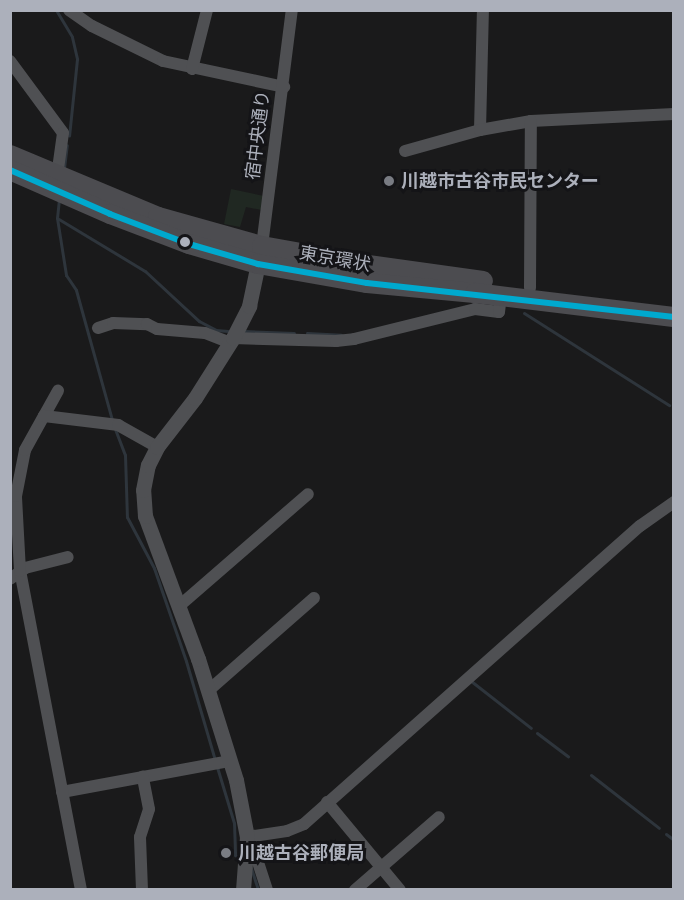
<!DOCTYPE html>
<meta charset="utf-8">
<style>
body{margin:0}
#map{position:relative;width:684px;height:900px;overflow:hidden;background:#1a1a1b;font-family:"Varela Round","Noto Sans JP",sans-serif}
div>[style]{position:absolute}
.green>*{inset:0;background:#202822}
.stream>*{height:3px;margin:-1.5px;padding:0 1.5px;transform-origin:1.5px;border-radius:1.5px;background:#2e353c}
.minor>*{height:12px;margin:-6px;padding:0 6px;transform-origin:6px;border-radius:6px;background:#4f5053}
.tertiary>*{height:15px;margin:-7.5px;padding:0 7.5px;transform-origin:7.5px;border-radius:7.5px;background:#4f5053}
.trunk>*{height:20px;margin:-10px;padding:0 10px;transform-origin:10px;border-radius:10px;background:#4c4c50}
.bus-1>*{height:6px;margin:-3px;padding:0 3px;transform-origin:3px;border-radius:3px;background:#00a9ce}
.dots>*{width:16px;height:16px;translate:-50% -50%;box-sizing:border-box;border:3px solid #141417;border-radius:50%}
span{translate:-50% -50%;white-space:nowrap;text-align:center;line-height:1.15;-webkit-text-stroke:6px #141417;paint-order:stroke}
.street-label{font-size:18px;color:#acb0bb}
.poi-label{font-size:18px;color:#acb0bb;font-weight:700}
.left{translate:0 -50%;text-align:left}
.frame{position:absolute;inset:0;border:12px solid #acb0bb;pointer-events:none}
</style>
<div id="map">
<div class="green">
<i style="clip-path:polygon(231px 189px,264px 196px,262px 210px,246px 207px,240px 227px,224px 224px)"></i>
</div>
<div class="stream">
<i style="left:56px;top:10px;width:31px;rotate:59deg"></i>
<i style="left:72px;top:37px;width:23px;rotate:77deg"></i>
<i style="left:77px;top:59px;width:77px;rotate:95.9deg"></i>
<i style="left:64px;top:168px;width:23px;rotate:-83deg"></i>
<i style="left:59px;top:199px;width:19px;rotate:96deg"></i>
<i style="left:57px;top:218px;width:58px;rotate:81deg"></i>
<i style="left:66px;top:275px;width:18px;rotate:56deg"></i>
<i style="left:76px;top:290px;width:135px;rotate:74.5deg"></i>
<i style="left:57px;top:218px;width:103px;rotate:31.1deg"></i>
<i style="left:145px;top:271px;width:74px;rotate:42.8deg"></i>
<i style="left:199px;top:321px;width:19px;rotate:28deg"></i>
<i style="left:216px;top:330px;width:12px;rotate:5deg"></i>
<i style="left:524px;top:313px;width:172px;rotate:32.4deg"></i>
<i style="left:244px;top:331px;width:50px;rotate:2.3deg"></i>
<i style="left:307px;top:333px;width:34px;rotate:3deg"></i>
<i style="left:115px;top:429px;width:28px;rotate:69deg"></i>
<i style="left:125px;top:455px;width:62px;rotate:88.2deg"></i>
<i style="left:127px;top:517px;width:58px;rotate:62.1deg"></i>
<i style="left:154px;top:568px;width:98px;rotate:71deg"></i>
<i style="left:186px;top:661px;width:103px;rotate:73.7deg"></i>
<i style="left:471px;top:681px;width:76px;rotate:38.1deg"></i>
<i style="left:537px;top:733px;width:39px;rotate:37deg"></i>
<i style="left:217px;top:767px;width:59px;rotate:73.1deg"></i>
<i style="left:234px;top:823px;width:32px;rotate:88deg"></i>
<i style="left:235px;top:855px;width:7px;rotate:34deg"></i>
<i style="left:591px;top:775px;width:86px;rotate:37.9deg"></i>
<i style="left:666px;top:834px;width:10px;rotate:37deg"></i>
<i style="left:251px;top:868px;width:23px;rotate:72deg"></i>
</div>
<div class="minor">
<i style="left:69px;top:10px;width:28px;rotate:35deg"></i>
<i style="left:92px;top:26px;width:79px;rotate:26.2deg"></i>
<i style="left:163px;top:61px;width:124px;rotate:12.1deg"></i>
<i style="left:10px;top:61px;width:89px;rotate:53.6deg"></i>
<i style="left:63px;top:133px;width:43px;rotate:97.9deg"></i>
<i style="left:192px;top:69px;width:61px;rotate:-75.7deg"></i>
<i style="left:480px;top:130px;width:120px;rotate:-88.6deg"></i>
<i style="left:405px;top:151px;width:78px;rotate:-15.6deg"></i>
<i style="left:480px;top:130px;width:52px;rotate:-10deg"></i>
<i style="left:531px;top:121px;width:143px;rotate:-2.8deg"></i>
<i style="left:262px;top:246px;width:238px;rotate:-82.8deg"></i>
<i style="left:530px;top:288px;width:167px;rotate:-89.7deg"></i>
<i style="left:98px;top:328px;width:16px;rotate:-18deg"></i>
<i style="left:113px;top:323px;width:34px;rotate:2deg"></i>
<i style="left:147px;top:324px;width:11px;rotate:27deg"></i>
<i style="left:157px;top:329px;width:48px;rotate:4.8deg"></i>
<i style="left:205px;top:333px;width:28px;rotate:21deg"></i>
<i style="left:233px;top:338px;width:103px;rotate:1.7deg"></i>
<i style="left:336px;top:341px;width:18px;rotate:-6deg"></i>
<i style="left:354px;top:339px;width:125px;rotate:-13.9deg"></i>
<i style="left:475px;top:309px;width:24px;rotate:7deg"></i>
<i style="left:499px;top:312px;width:16px;rotate:-83deg"></i>
<i style="left:44px;top:416px;width:29px;rotate:-61deg"></i>
<i style="left:10px;top:579px;width:19px;rotate:-36deg"></i>
<i style="left:25px;top:568px;width:44px;rotate:-14.3deg"></i>
<i style="left:178px;top:607px;width:172px;rotate:-41deg"></i>
<i style="left:208px;top:691px;width:141px;rotate:-41.3deg"></i>
<i style="left:62px;top:792px;width:171px;rotate:-10.5deg"></i>
<i style="left:327px;top:802px;width:114px;rotate:50.3deg"></i>
<i style="left:247px;top:837px;width:40px;rotate:-8.5deg"></i>
<i style="left:287px;top:831px;width:18px;rotate:-22deg"></i>
<i style="left:304px;top:824px;width:449px;rotate:-41.6deg"></i>
<i style="left:640px;top:526px;width:42px;rotate:-35.2deg"></i>
<i style="left:247px;top:845px;width:11px;rotate:45deg"></i>
<i style="left:255px;top:853px;width:39px;rotate:72deg"></i>
<i style="left:81px;top:890px;width:325px;rotate:-100.8deg"></i>
<i style="left:20px;top:571px;width:75px;rotate:-93.1deg"></i>
<i style="left:16px;top:496px;width:47px;rotate:-78.9deg"></i>
<i style="left:25px;top:450px;width:39px;rotate:-61deg"></i>
<i style="left:44px;top:416px;width:75px;rotate:6.9deg"></i>
<i style="left:118px;top:425px;width:45px;rotate:29.4deg"></i>
<i style="left:142px;top:890px;width:53px;rotate:-92.2deg"></i>
<i style="left:140px;top:837px;width:29px;rotate:-72deg"></i>
<i style="left:149px;top:809px;width:33px;rotate:-101deg"></i>
<i style="left:355px;top:890px;width:111px;rotate:-41deg"></i>
</div>
<div class="tertiary">
<i style="left:243px;top:890px;width:53px;rotate:-85.7deg"></i>
<i style="left:247px;top:837px;width:58px;rotate:-100.9deg"></i>
<i style="left:236px;top:780px;width:127px;rotate:-107.4deg"></i>
<i style="left:198px;top:659px;width:153px;rotate:-110.3deg"></i>
<i style="left:145px;top:516px;width:26px;rotate:-94deg"></i>
<i style="left:143px;top:490px;width:25px;rotate:-79deg"></i>
<i style="left:148px;top:465px;width:20px;rotate:-63deg"></i>
<i style="left:157px;top:447px;width:62px;rotate:-52.2deg"></i>
<i style="left:195px;top:398px;width:71px;rotate:-57.7deg"></i>
<i style="left:233px;top:338px;width:36px;rotate:-63deg"></i>
<i style="left:249px;top:306px;width:53px;rotate:-78.1deg"></i>
</div>
<div class="trunk">
<i style="left:10px;top:155px;width:160px;rotate:22.7deg"></i>
<i style="left:158px;top:217px;width:108px;rotate:15.6deg"></i>
<i style="left:262px;top:246px;width:108px;rotate:10.2deg"></i>
<i style="left:368px;top:265px;width:116px;rotate:7.9deg"></i>
<i style="left:10px;top:170px;width:109px;rotate:23.7deg"></i>
<i style="left:110px;top:214px;width:85px;rotate:20.8deg"></i>
<i style="left:189px;top:244px;width:72px;rotate:16.2deg"></i>
<i style="left:258px;top:264px;width:111px;rotate:9.9deg"></i>
<i style="left:367px;top:283px;width:108px;rotate:5.3deg"></i>
<i style="left:475px;top:293px;width:200px;rotate:6.9deg"></i>
</div>
<div class="bus-1">
<i style="left:10px;top:170px;width:109px;rotate:23.7deg"></i>
<i style="left:110px;top:214px;width:85px;rotate:20.8deg"></i>
<i style="left:189px;top:244px;width:72px;rotate:16.2deg"></i>
<i style="left:258px;top:264px;width:111px;rotate:9.9deg"></i>
<i style="left:367px;top:283px;width:309px;rotate:6.3deg"></i>
</div>
<div class="dots">
<i style="left:389px;top:181px;background:#797c83"></i>
<i style="left:185px;top:242px;background:#acb0bb"></i>
<i style="left:226px;top:853px;background:#797c83"></i>
</div>
<div class="street-label">
<span style="left:258px;top:135px;rotate:-83deg">宿中央通り</span>
<span style="left:335px;top:259px;rotate:10deg">東京環状</span>
</div>
<div class="poi-label">
<span class="left" style="left:401px;top:181px">川越市古谷市民センター</span>
<span class="left" style="left:238px;top:853px">川越古谷郵便局</span>
</div>
<div class="frame"></div>
</div>
